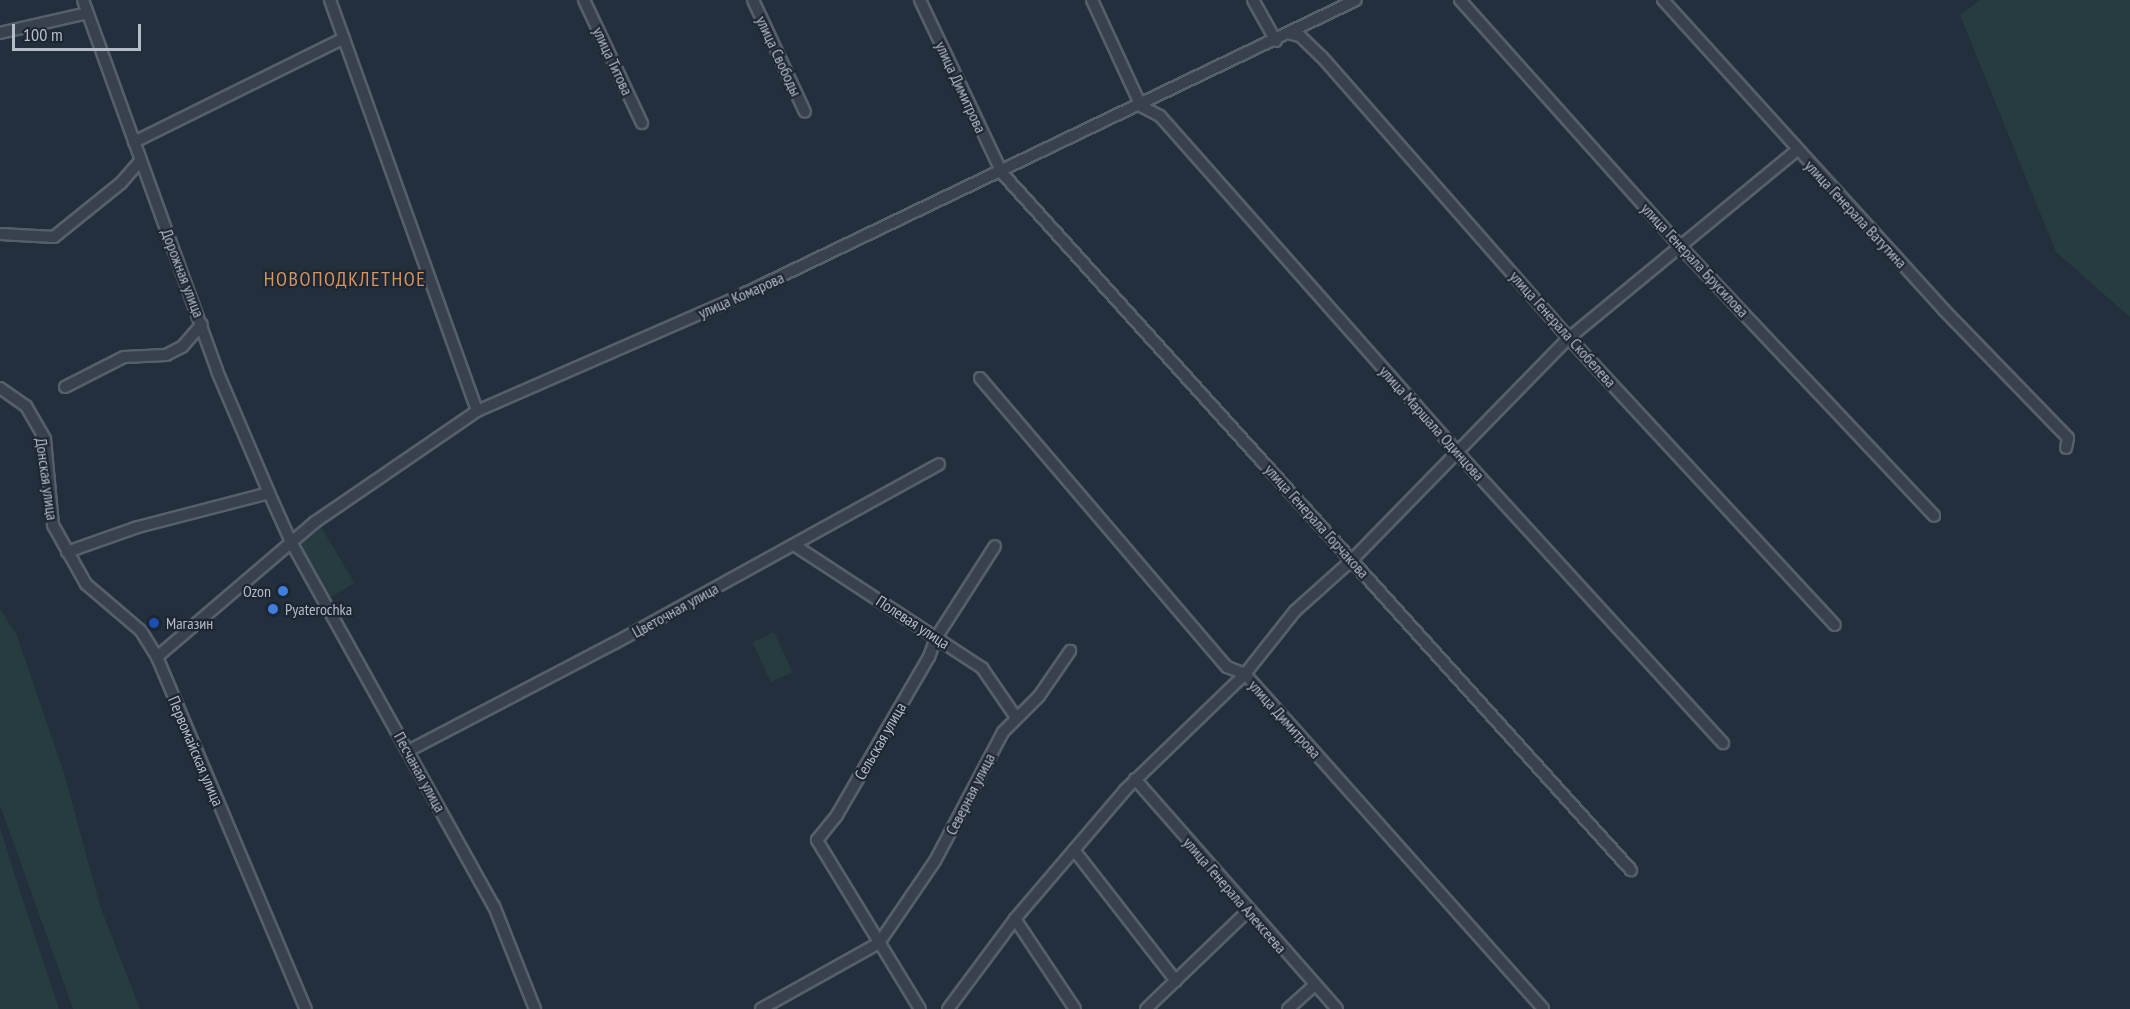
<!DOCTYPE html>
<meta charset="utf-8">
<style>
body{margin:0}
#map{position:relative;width:2130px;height:1009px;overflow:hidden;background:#242f3e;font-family:"PT Sans Narrow",sans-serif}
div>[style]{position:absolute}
.green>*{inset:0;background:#263c3f;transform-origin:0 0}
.roads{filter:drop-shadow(2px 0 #565f6c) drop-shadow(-2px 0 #565f6c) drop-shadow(0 2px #565f6c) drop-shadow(0 -2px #565f6c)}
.minor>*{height:10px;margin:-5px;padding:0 5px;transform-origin:5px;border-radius:5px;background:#38414e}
.dots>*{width:16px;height:16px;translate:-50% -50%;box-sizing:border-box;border:3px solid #1d2633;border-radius:50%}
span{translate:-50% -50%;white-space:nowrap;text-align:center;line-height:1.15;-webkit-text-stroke:4.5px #1d2633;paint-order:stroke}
.street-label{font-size:16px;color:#b4bcc9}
.poi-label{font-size:16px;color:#b4bcc9}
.right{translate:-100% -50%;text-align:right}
.left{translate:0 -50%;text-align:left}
.quarter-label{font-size:20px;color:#d59563;letter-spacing:1.5px}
.scale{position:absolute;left:12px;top:24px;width:129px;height:27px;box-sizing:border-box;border:3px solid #b4bcc9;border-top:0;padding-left:8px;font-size:18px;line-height:21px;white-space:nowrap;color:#b4bcc9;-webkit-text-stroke:4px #1d2633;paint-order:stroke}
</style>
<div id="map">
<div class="green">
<i style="clip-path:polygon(1980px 0,2130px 0,2130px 317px,2056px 252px,1960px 15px)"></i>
<i style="left:321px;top:527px;width:65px;height:28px;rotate:59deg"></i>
<i style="clip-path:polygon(0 609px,17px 636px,64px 773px,100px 906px,140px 1009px,73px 1009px,0 805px)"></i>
<i style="left:774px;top:632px;width:44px;height:24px;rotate:65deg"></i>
<i style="clip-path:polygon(0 828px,19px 888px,59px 1009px,0 1009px)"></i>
</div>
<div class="roads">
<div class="minor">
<i style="left:83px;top:0;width:394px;rotate:70.1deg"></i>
<i style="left:217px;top:371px;width:133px;rotate:66.9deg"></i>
<i style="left:269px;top:493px;width:54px;rotate:65.8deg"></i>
<i style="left:291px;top:542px;width:417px;rotate:60.9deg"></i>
<i style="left:494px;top:906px;width:111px;rotate:68.3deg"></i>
<i style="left:330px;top:0;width:436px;rotate:70.3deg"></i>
<i style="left:584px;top:0;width:136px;rotate:64.8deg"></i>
<i style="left:753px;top:0;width:123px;rotate:65.1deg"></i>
<i style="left:920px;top:0;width:191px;rotate:64.6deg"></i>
<i style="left:1002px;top:173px;width:939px;rotate:47.94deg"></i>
<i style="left:1092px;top:0;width:117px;rotate:65.2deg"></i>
<i style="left:1141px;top:106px;width:21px;rotate:28deg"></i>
<i style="left:1160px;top:116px;width:450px;rotate:48.5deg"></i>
<i style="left:1458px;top:453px;width:393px;rotate:47.6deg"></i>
<i style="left:1253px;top:0;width:47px;rotate:60.7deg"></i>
<i style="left:1460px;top:0;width:329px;rotate:48.2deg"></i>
<i style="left:1679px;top:245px;width:372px;rotate:46.7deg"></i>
<i style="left:1663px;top:0;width:418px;rotate:47.8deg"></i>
<i style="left:1944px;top:310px;width:178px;rotate:45.9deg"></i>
<i style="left:2068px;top:438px;width:10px;rotate:101deg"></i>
<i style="left:0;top:33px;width:89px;rotate:-12.9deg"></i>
<i style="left:1291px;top:34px;width:9px;rotate:13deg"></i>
<i style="left:1300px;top:36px;width:30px;rotate:44deg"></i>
<i style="left:1322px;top:57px;width:374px;rotate:48.7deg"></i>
<i style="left:1569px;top:338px;width:391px;rotate:47.2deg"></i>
<i style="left:134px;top:142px;width:234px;rotate:-26.3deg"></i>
<i style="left:0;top:234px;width:54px;rotate:3.2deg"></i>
<i style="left:54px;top:237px;width:86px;rotate:-38.9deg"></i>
<i style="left:121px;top:183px;width:30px;rotate:-49deg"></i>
<i style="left:980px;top:378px;width:380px;rotate:49.5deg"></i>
<i style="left:1227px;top:667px;width:19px;rotate:21deg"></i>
<i style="left:1245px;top:674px;width:448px;rotate:48.3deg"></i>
<i style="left:65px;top:387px;width:66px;rotate:-27deg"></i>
<i style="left:124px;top:357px;width:42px;rotate:-2.7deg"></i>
<i style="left:166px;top:355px;width:18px;rotate:-27deg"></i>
<i style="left:182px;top:347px;width:30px;rotate:-49deg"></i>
<i style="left:0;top:388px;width:32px;rotate:35deg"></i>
<i style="left:26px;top:406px;width:38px;rotate:60deg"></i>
<i style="left:45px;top:439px;width:86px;rotate:84.7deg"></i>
<i style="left:53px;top:525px;width:68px;rotate:60.8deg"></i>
<i style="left:86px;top:584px;width:72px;rotate:40.5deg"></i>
<i style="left:141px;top:631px;width:31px;rotate:58deg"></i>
<i style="left:157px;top:657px;width:382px;rotate:67.1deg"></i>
<i style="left:794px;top:545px;width:225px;rotate:33.2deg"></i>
<i style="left:982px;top:668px;width:58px;rotate:55.5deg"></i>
<i style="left:67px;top:552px;width:75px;rotate:-19.4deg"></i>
<i style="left:138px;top:527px;width:135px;rotate:-14.5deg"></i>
<i style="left:157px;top:657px;width:208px;rotate:-40.5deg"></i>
<i style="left:315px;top:522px;width:196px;rotate:-34.4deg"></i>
<i style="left:477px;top:411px;width:277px;rotate:-23.6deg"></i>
<i style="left:731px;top:300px;width:693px;rotate:-25.64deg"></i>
<i style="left:408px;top:751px;width:233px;rotate:-27.6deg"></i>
<i style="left:615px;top:643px;width:370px;rotate:-28.9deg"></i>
<i style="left:1135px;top:779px;width:306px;rotate:48.7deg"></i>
<i style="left:1074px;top:850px;width:166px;rotate:52.1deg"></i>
<i style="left:1015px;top:919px;width:108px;rotate:56.3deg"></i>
<i style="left:761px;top:1009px;width:135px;rotate:-29.2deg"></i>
<i style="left:879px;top:943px;width:99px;rotate:-55.7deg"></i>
<i style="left:935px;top:861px;width:146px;rotate:-62.2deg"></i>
<i style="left:1003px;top:732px;width:51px;rotate:-45deg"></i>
<i style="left:1039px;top:696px;width:55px;rotate:-55.4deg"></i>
<i style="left:920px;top:1009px;width:198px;rotate:-121.4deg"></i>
<i style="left:817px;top:840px;width:32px;rotate:-51deg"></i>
<i style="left:837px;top:815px;width:183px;rotate:-59.8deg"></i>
<i style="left:929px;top:657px;width:20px;rotate:-70deg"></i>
<i style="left:936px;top:638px;width:109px;rotate:-57.3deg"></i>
<i style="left:948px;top:1009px;width:112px;rotate:-53.3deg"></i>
<i style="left:1015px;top:919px;width:170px;rotate:-49.5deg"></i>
<i style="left:1125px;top:790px;width:167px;rotate:-44deg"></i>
<i style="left:1245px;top:674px;width:80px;rotate:-51.6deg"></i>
<i style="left:1295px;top:611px;width:76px;rotate:-41.8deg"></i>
<i style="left:1352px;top:560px;width:310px;rotate:-45.7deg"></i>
<i style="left:1569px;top:338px;width:296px;rotate:-39.5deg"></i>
<i style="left:1146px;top:1009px;width:143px;rotate:-43.9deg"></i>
<i style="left:1288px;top:1009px;width:36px;rotate:-42deg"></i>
</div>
</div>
<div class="dots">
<i style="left:283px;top:591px;background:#3f7fe0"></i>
<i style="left:273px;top:609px;background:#3f7fe0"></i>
<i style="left:154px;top:623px;background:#1a4fb4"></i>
</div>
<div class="street-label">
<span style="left:779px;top:56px;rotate:65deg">улица Свободы</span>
<span style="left:613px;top:61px;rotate:65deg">улица Титова</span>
<span style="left:961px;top:87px;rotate:65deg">улица Димитрова</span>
<span style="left:1856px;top:214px;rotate:47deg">улица Генерала Ватутина</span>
<span style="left:1695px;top:260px;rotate:47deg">улица Генерала Брусилова</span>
<span style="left:183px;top:273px;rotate:69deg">Дорожная улица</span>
<span style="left:741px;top:295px;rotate:-24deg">улица Комарова</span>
<span style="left:1563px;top:329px;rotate:48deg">улица Генерала Скобелева</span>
<span style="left:1432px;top:423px;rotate:48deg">улица Маршала Одинцова</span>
<span style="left:47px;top:479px;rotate:82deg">Донская улица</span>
<span style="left:1317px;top:521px;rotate:48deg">улица Генерала Горчакова</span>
<span style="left:675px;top:610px;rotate:-29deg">Цветочная улица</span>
<span style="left:913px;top:622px;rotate:33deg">Полевая улица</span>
<span style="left:1285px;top:719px;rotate:48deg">улица Димитрова</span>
<span style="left:880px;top:741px;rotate:-60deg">Сельская улица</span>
<span style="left:196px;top:751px;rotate:67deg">Первомайская улица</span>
<span style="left:420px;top:772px;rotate:61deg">Песчаная улица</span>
<span style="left:970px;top:794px;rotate:-63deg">Северная улица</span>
<span style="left:1235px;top:895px;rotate:49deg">улица Генерала Алексеева</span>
</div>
<div class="poi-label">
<span class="right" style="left:271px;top:591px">Ozon</span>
<span class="left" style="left:285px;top:609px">Pyaterochka</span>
<span class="left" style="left:166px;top:623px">Магазин</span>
</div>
<div class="quarter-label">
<span style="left:345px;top:279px">НОВОПОДКЛЕТНОЕ</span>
</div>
<div class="scale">100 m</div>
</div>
